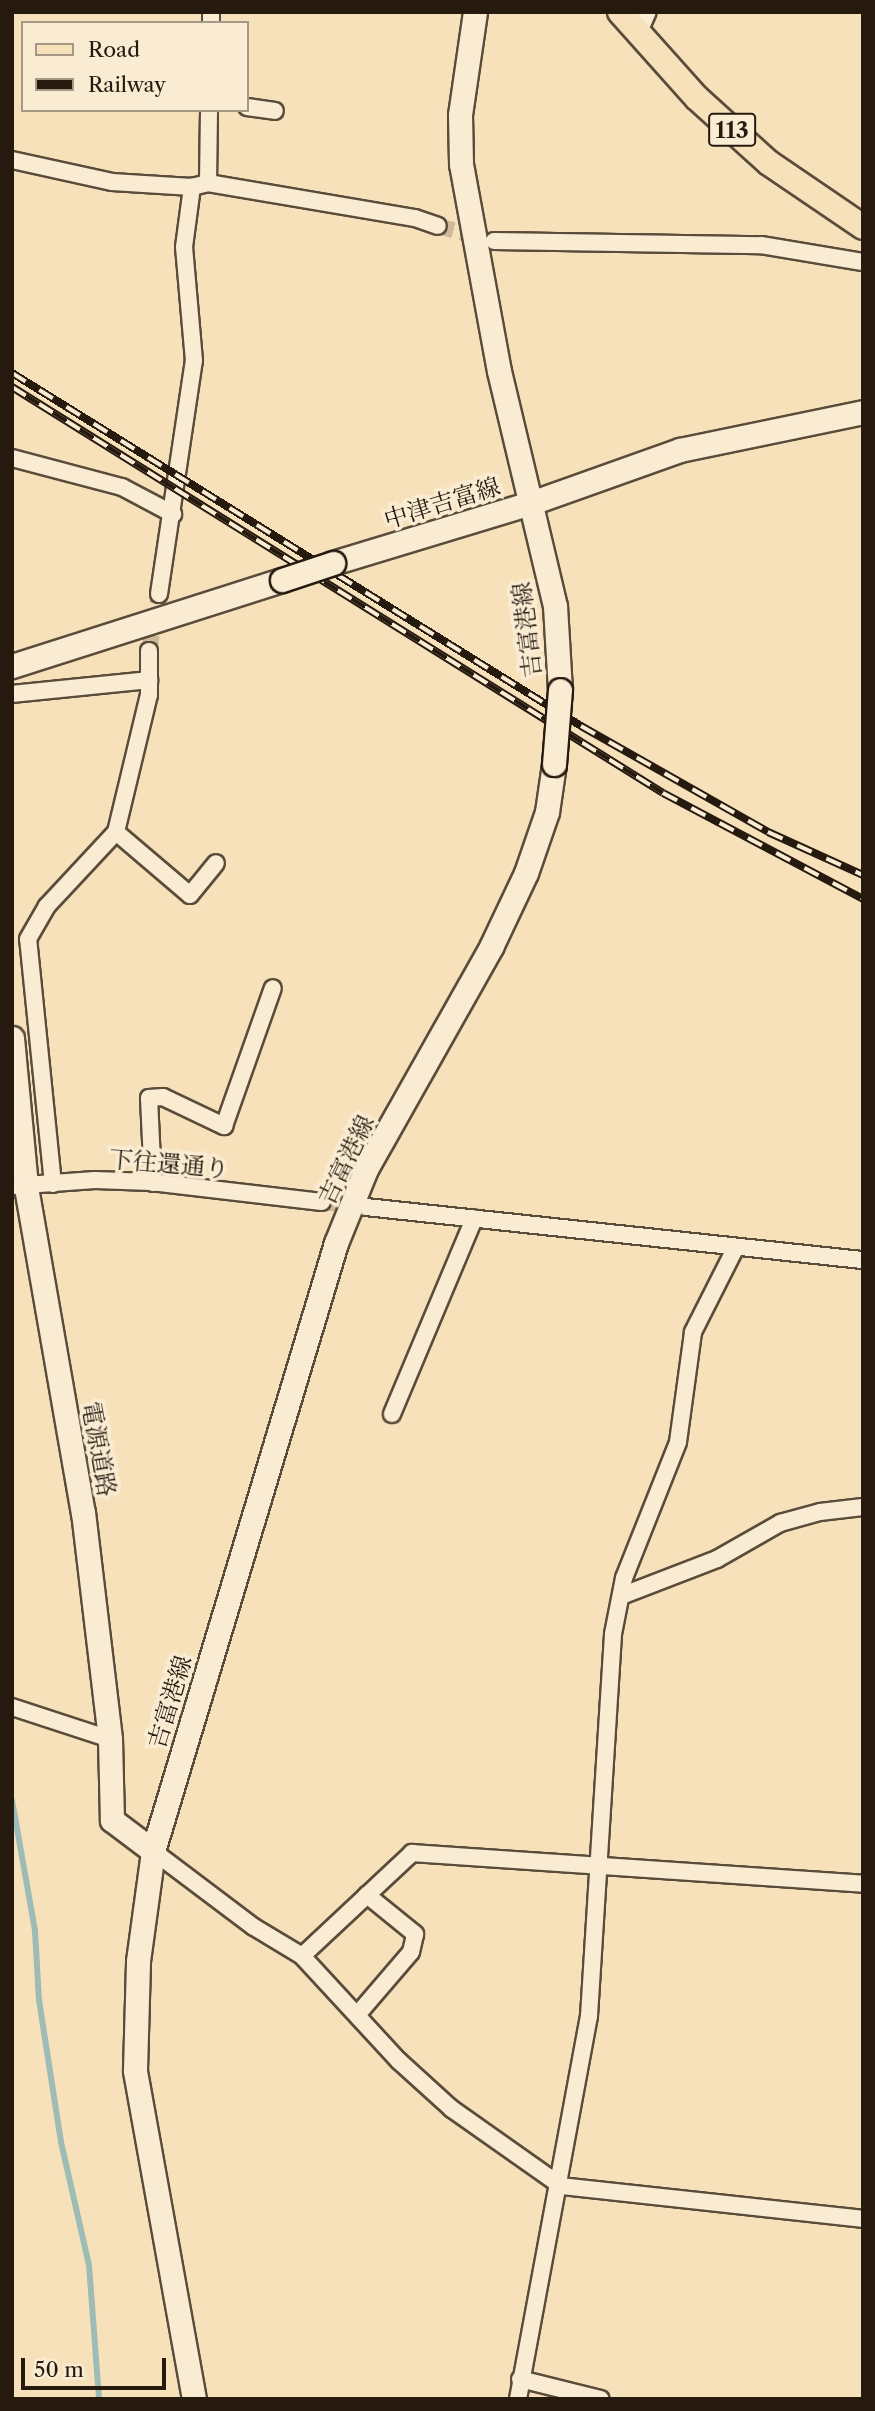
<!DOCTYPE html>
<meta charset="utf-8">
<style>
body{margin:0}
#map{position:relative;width:875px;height:2411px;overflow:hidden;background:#f7e1bb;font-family:"Libre Caslon Text","Noto Serif JP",serif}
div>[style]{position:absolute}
.stream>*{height:6px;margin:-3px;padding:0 3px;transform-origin:3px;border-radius:3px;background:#9ebcb6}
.street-tunnel>*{height:16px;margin-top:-8px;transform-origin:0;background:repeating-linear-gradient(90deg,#cdb999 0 16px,transparent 0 24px)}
.roads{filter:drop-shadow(2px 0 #5a4c3a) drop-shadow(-2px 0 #5a4c3a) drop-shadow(0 2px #5a4c3a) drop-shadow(0 -2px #5a4c3a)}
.street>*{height:16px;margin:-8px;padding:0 8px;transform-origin:8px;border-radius:8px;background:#faecd3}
.secondary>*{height:23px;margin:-11.5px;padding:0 11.5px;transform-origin:11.5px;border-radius:11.5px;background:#faecd3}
.primary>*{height:24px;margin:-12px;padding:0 12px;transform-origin:12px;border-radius:12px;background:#f7e1bb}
.rail>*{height:8px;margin-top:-4px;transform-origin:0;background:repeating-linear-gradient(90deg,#faecd3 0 16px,#261a0f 0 32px);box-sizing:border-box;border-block:2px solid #261a0f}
.bridges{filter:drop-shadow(2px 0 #261a0f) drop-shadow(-2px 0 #261a0f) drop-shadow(0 2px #261a0f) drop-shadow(0 -2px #261a0f)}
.secondary-bridge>*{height:23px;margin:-11.5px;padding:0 11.5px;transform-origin:11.5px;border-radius:11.5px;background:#faecd3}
span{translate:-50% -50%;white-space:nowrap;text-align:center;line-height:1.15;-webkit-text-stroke:7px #faecd3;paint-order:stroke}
.shield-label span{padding:2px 5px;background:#faecd3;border:2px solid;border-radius:5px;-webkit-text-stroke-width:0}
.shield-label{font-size:23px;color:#261a0f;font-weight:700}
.street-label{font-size:24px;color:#261a0f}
.frame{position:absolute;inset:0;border:14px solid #261a0f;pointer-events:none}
.legend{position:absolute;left:21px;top:21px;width:228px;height:91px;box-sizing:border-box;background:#faecd3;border:2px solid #a59885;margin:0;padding:9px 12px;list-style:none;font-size:21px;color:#261a0f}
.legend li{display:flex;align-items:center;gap:14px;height:35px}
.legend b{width:35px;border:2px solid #a59885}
.scale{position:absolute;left:21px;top:2358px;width:145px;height:32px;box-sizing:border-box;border:4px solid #261a0f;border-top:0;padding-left:9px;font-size:21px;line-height:24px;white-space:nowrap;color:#261a0f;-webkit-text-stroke:5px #faecd3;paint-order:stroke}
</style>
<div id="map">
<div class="stream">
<i style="left:12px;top:1800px;width:133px;rotate:80deg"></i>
<i style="left:35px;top:1931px;width:69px;rotate:86.7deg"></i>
<i style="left:39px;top:2000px;width:144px;rotate:81.2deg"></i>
<i style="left:61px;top:2142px;width:126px;rotate:77.2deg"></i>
<i style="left:89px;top:2265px;width:134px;rotate:85.7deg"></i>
</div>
<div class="street-tunnel">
<i style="left:438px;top:226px;width:46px;rotate:15.3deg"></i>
<i style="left:149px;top:651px;width:58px;rotate:-80deg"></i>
<i style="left:322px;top:1202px;width:38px;rotate:6deg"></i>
</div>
<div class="roads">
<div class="street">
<i style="left:211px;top:23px;width:11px;rotate:-90deg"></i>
<i style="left:638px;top:34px;width:24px;rotate:-66deg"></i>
<i style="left:247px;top:107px;width:28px;rotate:8deg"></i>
<i style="left:12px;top:160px;width:102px;rotate:12.4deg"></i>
<i style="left:112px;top:182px;width:80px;rotate:3.6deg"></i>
<i style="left:192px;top:187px;width:16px;rotate:-14deg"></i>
<i style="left:208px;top:183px;width:210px;rotate:9.6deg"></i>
<i style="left:415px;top:218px;width:24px;rotate:19deg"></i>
<i style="left:208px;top:183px;width:73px;rotate:-89.2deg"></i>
<i style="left:494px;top:241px;width:267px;rotate:0.9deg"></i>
<i style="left:761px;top:245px;width:103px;rotate:9.5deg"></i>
<i style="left:12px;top:458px;width:114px;rotate:14.8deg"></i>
<i style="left:122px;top:487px;width:58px;rotate:27.9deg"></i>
<i style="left:159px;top:594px;width:236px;rotate:-81.5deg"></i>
<i style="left:194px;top:361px;width:114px;rotate:-95deg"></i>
<i style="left:184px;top:247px;width:61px;rotate:-82.4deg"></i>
<i style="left:12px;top:694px;width:138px;rotate:-5.8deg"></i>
<i style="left:116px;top:832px;width:97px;rotate:40.4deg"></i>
<i style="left:190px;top:895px;width:41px;rotate:-50.9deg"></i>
<i style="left:153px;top:1183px;width:85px;rotate:-92.7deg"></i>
<i style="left:149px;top:1098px;width:14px;rotate:-4deg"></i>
<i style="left:163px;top:1097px;width:68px;rotate:25.4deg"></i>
<i style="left:224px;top:1126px;width:146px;rotate:-70.5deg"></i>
<i style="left:53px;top:1184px;width:246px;rotate:-95.8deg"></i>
<i style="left:28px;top:939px;width:38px;rotate:-60deg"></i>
<i style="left:47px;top:906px;width:101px;rotate:-47deg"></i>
<i style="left:116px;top:832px;width:141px;rotate:-76.5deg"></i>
<i style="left:149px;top:695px;width:44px;rotate:-90deg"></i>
<i style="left:12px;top:1186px;width:83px;rotate:-4.1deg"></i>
<i style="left:95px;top:1180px;width:56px;rotate:2deg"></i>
<i style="left:151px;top:1182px;width:172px;rotate:6.7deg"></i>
<i style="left:366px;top:1207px;width:500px;rotate:6.1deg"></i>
<i style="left:392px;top:1414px;width:212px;rotate:-67.2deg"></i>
<i style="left:621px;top:1596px;width:103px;rotate:-21.1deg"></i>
<i style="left:717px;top:1559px;width:73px;rotate:-29.7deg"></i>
<i style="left:780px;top:1523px;width:41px;rotate:-15.4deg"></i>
<i style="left:820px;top:1512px;width:43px;rotate:-6.6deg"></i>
<i style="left:12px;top:1707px;width:103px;rotate:18.1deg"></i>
<i style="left:153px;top:1851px;width:126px;rotate:37deg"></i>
<i style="left:254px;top:1927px;width:56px;rotate:31.1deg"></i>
<i style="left:302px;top:1956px;width:143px;rotate:47.3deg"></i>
<i style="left:399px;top:2061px;width:72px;rotate:42.2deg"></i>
<i style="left:452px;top:2109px;width:133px;rotate:35.2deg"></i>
<i style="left:561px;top:2186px;width:304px;rotate:6.2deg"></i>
<i style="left:302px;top:1956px;width:151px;rotate:-43.1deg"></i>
<i style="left:412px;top:1853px;width:452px;rotate:3.9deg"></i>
<i style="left:357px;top:2015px;width:83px;rotate:-49.4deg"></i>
<i style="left:411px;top:1952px;width:18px;rotate:-77deg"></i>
<i style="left:415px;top:1934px;width:62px;rotate:-140.9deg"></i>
<i style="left:520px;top:2379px;width:83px;rotate:13.9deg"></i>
<i style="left:518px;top:2399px;width:390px;rotate:-79.5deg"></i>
<i style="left:589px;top:2016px;width:383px;rotate:-86.4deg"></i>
<i style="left:613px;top:1634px;width:57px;rotate:-78.9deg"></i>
<i style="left:624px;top:1578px;width:146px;rotate:-68.3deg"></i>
<i style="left:678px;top:1442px;width:111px;rotate:-82.2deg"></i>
<i style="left:693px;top:1332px;width:93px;rotate:-63.2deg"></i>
</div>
<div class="secondary">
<i style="left:475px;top:12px;width:104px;rotate:98.3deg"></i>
<i style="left:460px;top:115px;width:49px;rotate:88.8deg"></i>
<i style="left:461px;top:164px;width:210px;rotate:79.6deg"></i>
<i style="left:499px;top:371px;width:242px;rotate:76.6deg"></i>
<i style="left:555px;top:606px;width:84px;rotate:86.6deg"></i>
<i style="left:333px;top:563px;width:207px;rotate:-16.9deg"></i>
<i style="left:531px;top:503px;width:158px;rotate:-19.6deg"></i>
<i style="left:680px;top:450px;width:187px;rotate:-11.7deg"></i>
<i style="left:12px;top:666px;width:283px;rotate:-17.7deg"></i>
<i style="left:12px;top:1038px;width:150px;rotate:84.6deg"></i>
<i style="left:26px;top:1187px;width:330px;rotate:80.1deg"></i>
<i style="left:83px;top:1512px;width:229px;rotate:83.2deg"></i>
<i style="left:110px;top:1739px;width:81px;rotate:88.6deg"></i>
<i style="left:112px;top:1820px;width:51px;rotate:37.1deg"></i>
<i style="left:194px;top:2399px;width:334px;rotate:-100.2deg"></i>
<i style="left:135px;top:2070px;width:109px;rotate:-88.4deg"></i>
<i style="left:138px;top:1961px;width:111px;rotate:-82.2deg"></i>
<i style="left:153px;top:1851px;width:635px;rotate:-73.25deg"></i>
<i style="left:336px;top:1243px;width:80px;rotate:-67.9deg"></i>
<i style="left:366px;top:1169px;width:255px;rotate:-60.6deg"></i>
<i style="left:491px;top:947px;width:82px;rotate:-64.7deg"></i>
<i style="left:526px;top:873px;width:65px;rotate:-71deg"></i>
<i style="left:547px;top:812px;width:49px;rotate:-81.7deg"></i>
</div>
<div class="primary">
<i style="left:620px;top:12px;width:115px;rotate:48.2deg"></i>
<i style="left:697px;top:98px;width:97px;rotate:42.1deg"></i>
<i style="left:769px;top:163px;width:114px;rotate:34.2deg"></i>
</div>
</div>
<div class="rail">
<i style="left:12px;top:373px;width:670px;rotate:31.81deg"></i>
<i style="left:581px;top:726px;width:215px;rotate:29.5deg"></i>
<i style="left:768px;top:832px;width:104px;rotate:24.4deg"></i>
<i style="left:12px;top:387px;width:767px;rotate:31.95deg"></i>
<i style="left:663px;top:793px;width:226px;rotate:27.9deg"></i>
</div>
<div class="bridges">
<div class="secondary-bridge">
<i style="left:282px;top:580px;width:54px;rotate:-18.4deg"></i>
<i style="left:554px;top:764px;width:74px;rotate:-85.4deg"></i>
</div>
</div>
<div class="shield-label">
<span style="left:732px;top:130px">113</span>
</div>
<div class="street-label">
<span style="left:442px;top:503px;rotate:-17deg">中津吉富線</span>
<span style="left:527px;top:630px;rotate:-97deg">吉富港線</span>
<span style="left:346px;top:1160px;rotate:-64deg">吉富港線</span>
<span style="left:169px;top:1164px;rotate:5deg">下往還通り</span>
<span style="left:99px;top:1449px;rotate:80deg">電源道路</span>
<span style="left:170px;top:1702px;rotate:-73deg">吉富港線</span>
</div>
<div class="frame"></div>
<ul class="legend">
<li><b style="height:9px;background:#f7e1bb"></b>Road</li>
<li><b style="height:9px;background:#261a0f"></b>Railway</li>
</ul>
<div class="scale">50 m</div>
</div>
